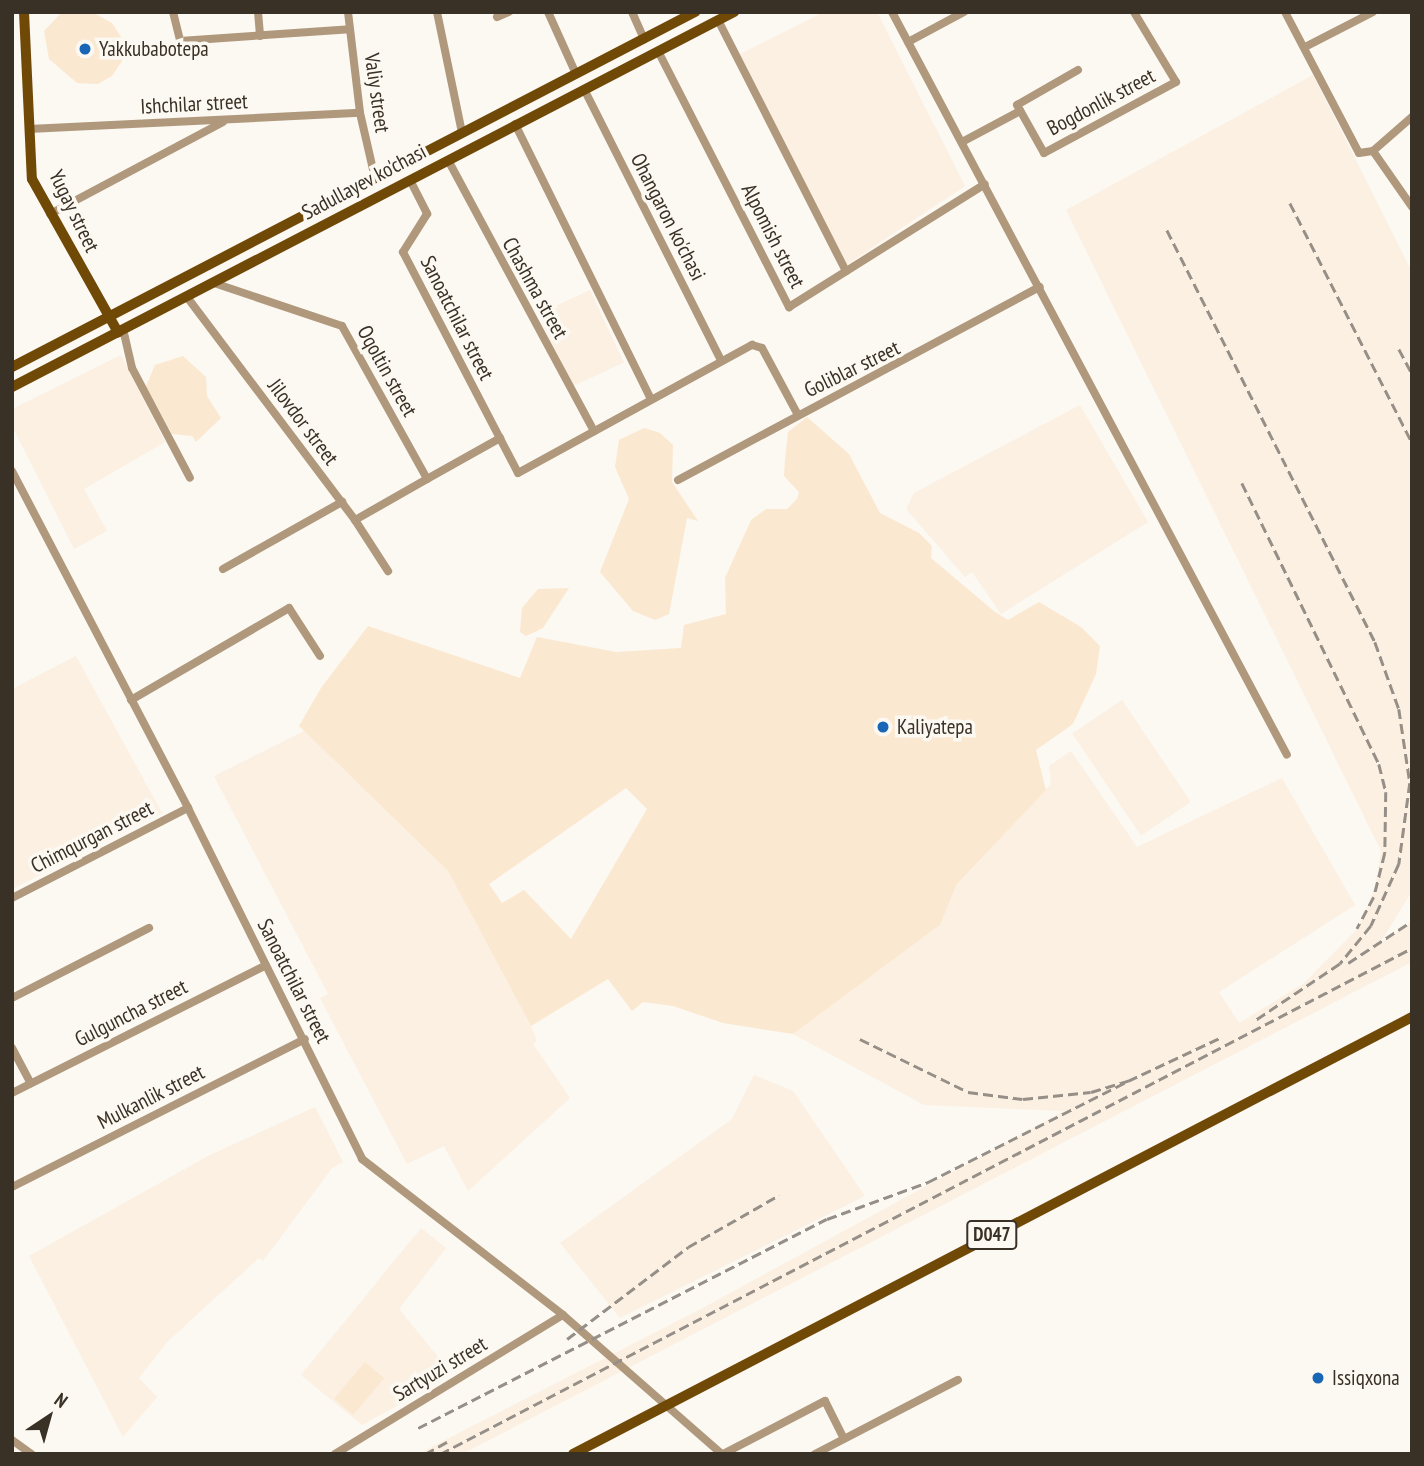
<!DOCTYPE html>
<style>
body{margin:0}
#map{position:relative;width:1424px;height:1466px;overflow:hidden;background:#fcf8f2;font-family:"PT Sans Narrow",sans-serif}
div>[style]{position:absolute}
.built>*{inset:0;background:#fbf0e2;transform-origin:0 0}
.green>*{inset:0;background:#fbe8d0;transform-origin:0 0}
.minor>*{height:8px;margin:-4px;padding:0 4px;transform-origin:4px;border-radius:4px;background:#af987c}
.major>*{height:10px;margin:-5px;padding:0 5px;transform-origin:5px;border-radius:5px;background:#704907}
.rail>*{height:2.5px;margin-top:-1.25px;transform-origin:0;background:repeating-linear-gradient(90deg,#968f87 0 10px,transparent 0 15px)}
.dots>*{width:19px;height:19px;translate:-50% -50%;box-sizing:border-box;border:4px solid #fcf8f2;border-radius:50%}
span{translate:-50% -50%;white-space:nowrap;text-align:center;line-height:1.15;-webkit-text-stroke:7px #fcf8f2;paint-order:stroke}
.shield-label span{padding:2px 5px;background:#fcf8f2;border:2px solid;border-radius:5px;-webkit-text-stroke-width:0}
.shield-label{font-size:19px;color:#3a3126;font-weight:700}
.poi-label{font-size:21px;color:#3a3126}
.left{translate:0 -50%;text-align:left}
.street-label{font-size:21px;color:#3a3126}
.frame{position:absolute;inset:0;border:14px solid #3a3126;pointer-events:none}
.north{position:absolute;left:14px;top:1382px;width:70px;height:70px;-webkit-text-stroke:5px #fcf8f2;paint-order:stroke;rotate:36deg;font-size:19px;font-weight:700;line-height:28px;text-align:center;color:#3a3126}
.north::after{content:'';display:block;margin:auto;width:24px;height:32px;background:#3a3126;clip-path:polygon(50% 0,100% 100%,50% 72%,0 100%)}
</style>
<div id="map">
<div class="built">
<i style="clip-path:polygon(824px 12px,877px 12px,965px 186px,846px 265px,740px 54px)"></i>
<i style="clip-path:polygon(1313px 75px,1412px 272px,1412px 891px,1380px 943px,1412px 921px,1412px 962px,462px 1454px,418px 1454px,697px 1311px,1064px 1111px,924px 1105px,793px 1034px,940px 925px,957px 884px,1051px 784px,1049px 766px,1071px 751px,1137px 847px,1282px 778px,1355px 905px,1219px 992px,1239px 1023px,1303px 984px,1358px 928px,1375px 888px,1381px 851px,1066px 210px)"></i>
<i style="left:590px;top:290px;width:80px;height:57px;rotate:65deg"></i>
<i style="clip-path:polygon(121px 355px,165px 442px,84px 489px,107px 531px,74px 549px,12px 426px,12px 409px)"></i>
<i style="clip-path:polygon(1080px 405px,1148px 522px,1001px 614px,972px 572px,965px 577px,906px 509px,914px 493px)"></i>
<i style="clip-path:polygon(76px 656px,162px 813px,12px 889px,12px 689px)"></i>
<i style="left:1122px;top:700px;width:123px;height:60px;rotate:56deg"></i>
<i style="clip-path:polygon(304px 731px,448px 871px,531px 1026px,537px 1041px,533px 1044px,570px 1098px,468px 1191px,444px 1146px,407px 1164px,320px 998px,328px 994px,214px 776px)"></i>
<i style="clip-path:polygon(754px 1075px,793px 1091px,865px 1196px,620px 1318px,560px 1243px,732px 1119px)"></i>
<i style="clip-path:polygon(315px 1107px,343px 1162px,332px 1168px,263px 1261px,259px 1258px,168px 1341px,139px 1378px,157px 1397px,123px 1437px,29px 1256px,208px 1156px)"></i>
<i style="clip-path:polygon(421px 1228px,446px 1248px,399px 1309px,447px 1368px,421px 1383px,424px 1391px,362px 1425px,301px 1375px)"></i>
</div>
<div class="green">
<i style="clip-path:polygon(62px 12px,92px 12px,112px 23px,123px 40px,122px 61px,112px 76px,98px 84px,77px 83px,49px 59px,44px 31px)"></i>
<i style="clip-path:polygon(183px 356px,206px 377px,207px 396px,221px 418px,196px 442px,192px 436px,172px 434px,146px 386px,155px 365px)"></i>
<i style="clip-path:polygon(evenodd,807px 417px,849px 454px,880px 513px,919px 533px,932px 546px,931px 558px,995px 612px,1008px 620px,1039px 602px,1081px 627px,1100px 646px,1096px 674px,1073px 724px,1036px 750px,1046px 790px,957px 884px,940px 925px,793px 1034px,723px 1023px,673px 1006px,643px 1002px,632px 1011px,608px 979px,531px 1026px,448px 871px,299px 726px,321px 688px,368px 626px,520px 678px,537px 637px,616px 652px,681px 648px,684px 625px,726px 614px,725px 578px,751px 520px,766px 509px,787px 509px,797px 499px,799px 492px,784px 476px,785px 460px,788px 432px,807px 417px,626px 788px,647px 809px,571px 939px,524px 890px,502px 903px,489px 884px,626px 788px)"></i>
<i style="clip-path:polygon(644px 428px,660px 433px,673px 445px,672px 482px,698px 521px,687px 518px,669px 614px,655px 620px,633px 611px,600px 572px,629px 499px,615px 467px,619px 440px)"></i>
<i style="clip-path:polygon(569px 588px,543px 628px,526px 636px,520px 632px,522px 608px,538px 589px)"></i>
<i style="left:365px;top:1362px;width:25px;height:48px;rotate:40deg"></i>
</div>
<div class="minor">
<i style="left:173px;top:12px;width:30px;rotate:76deg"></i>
<i style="left:180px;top:41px;width:170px;rotate:-4deg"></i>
<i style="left:258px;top:12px;width:24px;rotate:85deg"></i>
<i style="left:348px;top:12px;width:102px;rotate:83.2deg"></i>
<i style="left:360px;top:113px;width:67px;rotate:77deg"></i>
<i style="left:437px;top:12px;width:124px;rotate:78.3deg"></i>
<i style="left:548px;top:12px;width:68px;rotate:65.7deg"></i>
<i style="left:632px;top:12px;width:30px;rotate:66deg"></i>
<i style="left:892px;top:12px;width:841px;rotate:62deg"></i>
<i style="left:1285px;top:12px;width:159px;rotate:62.3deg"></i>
<i style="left:1359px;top:153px;width:14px;rotate:-8deg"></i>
<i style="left:1373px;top:151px;width:68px;rotate:55.1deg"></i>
<i style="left:497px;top:17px;width:13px;rotate:-23deg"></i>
<i style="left:718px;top:20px;width:282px;rotate:63deg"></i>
<i style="left:908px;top:42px;width:64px;rotate:-28.2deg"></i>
<i style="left:1305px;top:47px;width:76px;rotate:-27.2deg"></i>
<i style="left:658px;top:51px;width:288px;rotate:62.9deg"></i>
<i style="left:789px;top:307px;width:231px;rotate:-32.1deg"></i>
<i style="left:1078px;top:70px;width:70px;rotate:150.2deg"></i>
<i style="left:1017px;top:105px;width:55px;rotate:60.6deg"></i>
<i style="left:1044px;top:153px;width:150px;rotate:-28.3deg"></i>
<i style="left:1176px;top:82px;width:82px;rotate:-121deg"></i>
<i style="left:584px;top:89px;width:304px;rotate:63.2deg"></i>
<i style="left:515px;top:124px;width:307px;rotate:63.7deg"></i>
<i style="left:29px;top:129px;width:331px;rotate:-2.8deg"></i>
<i style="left:962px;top:142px;width:66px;rotate:-28.1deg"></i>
<i style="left:1373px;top:151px;width:52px;rotate:-41.1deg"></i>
<i style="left:448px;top:160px;width:308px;rotate:61.7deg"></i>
<i style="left:410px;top:180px;width:38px;rotate:63deg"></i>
<i style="left:427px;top:214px;width:45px;rotate:122.3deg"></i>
<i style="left:403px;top:252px;width:249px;rotate:62.5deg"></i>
<i style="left:518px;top:473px;width:267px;rotate:-28.7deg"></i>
<i style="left:752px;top:345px;width:10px;rotate:17deg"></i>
<i style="left:762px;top:348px;width:76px;rotate:61.8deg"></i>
<i style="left:50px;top:214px;width:196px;rotate:-28deg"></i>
<i style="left:214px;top:283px;width:135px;rotate:18.6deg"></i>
<i style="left:342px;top:326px;width:175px;rotate:60.9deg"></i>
<i style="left:427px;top:479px;width:83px;rotate:150.3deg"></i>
<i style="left:187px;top:297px;width:279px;rotate:53deg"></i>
<i style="left:355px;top:520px;width:61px;rotate:57.1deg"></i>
<i style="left:123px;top:329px;width:40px;rotate:77deg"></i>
<i style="left:132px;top:368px;width:124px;rotate:62.2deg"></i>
<i style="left:12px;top:471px;width:380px;rotate:62.4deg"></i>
<i style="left:188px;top:808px;width:392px;rotate:63.6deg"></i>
<i style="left:362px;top:1159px;width:254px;rotate:37.8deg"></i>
<i style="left:563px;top:1315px;width:211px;rotate:41.2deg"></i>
<i style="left:427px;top:479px;width:84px;rotate:-29.3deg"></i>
<i style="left:678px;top:480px;width:410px;rotate:-28.1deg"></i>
<i style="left:223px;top:569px;width:137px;rotate:-29.4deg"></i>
<i style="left:131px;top:700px;width:183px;rotate:-30.2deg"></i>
<i style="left:289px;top:608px;width:57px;rotate:57.1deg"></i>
<i style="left:12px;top:898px;width:198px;rotate:-27.1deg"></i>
<i style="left:12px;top:998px;width:154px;rotate:-27.1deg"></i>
<i style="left:12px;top:1048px;width:40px;rotate:62deg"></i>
<i style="left:12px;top:1093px;width:284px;rotate:-26.7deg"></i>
<i style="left:12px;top:1187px;width:328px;rotate:-26.8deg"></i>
<i style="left:12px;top:1440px;width:24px;rotate:36deg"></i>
<i style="left:335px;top:1454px;width:267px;rotate:-31.4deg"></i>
<i style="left:723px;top:1454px;width:115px;rotate:-27.5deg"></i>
<i style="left:825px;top:1401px;width:42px;rotate:63.4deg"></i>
<i style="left:815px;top:1454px;width:161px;rotate:-27.4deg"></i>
</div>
<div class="major">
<i style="left:24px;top:12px;width:167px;rotate:87.3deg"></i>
<i style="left:32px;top:179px;width:176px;rotate:60.7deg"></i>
<i style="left:12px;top:367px;width:770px;rotate:-27.46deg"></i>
<i style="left:12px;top:387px;width:814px;rotate:-27.45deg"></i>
<i style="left:573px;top:1454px;width:946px;rotate:-27.51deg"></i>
</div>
<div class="rail">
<i style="left:1290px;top:203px;width:268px;rotate:63deg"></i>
<i style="left:1167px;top:230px;width:462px;rotate:63.2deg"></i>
<i style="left:1375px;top:642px;width:71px;rotate:70.3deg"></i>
<i style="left:1399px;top:709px;width:75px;rotate:81.5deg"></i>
<i style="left:1410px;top:783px;width:82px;rotate:97.7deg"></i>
<i style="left:1399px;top:864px;width:68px;rotate:114.3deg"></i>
<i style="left:1371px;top:926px;width:49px;rotate:129.2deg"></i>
<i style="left:1340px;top:964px;width:102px;rotate:146.2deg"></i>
<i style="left:1399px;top:349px;width:27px;rotate:62deg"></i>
<i style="left:1242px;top:483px;width:313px;rotate:64deg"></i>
<i style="left:1379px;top:764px;width:29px;rotate:76deg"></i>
<i style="left:1386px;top:792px;width:61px;rotate:90.9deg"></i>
<i style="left:1385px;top:853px;width:45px;rotate:104deg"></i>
<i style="left:1374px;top:897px;width:36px;rotate:118deg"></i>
<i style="left:1348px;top:963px;width:77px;rotate:-33.3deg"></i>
<i style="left:860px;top:1039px;width:120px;rotate:26.1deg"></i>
<i style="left:968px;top:1092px;width:55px;rotate:7.3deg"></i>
<i style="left:1023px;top:1099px;width:68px;rotate:-5.9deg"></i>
<i style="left:1091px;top:1092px;width:39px;rotate:-17deg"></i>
<i style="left:1128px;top:1081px;width:102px;rotate:-25.1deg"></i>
<i style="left:567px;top:1339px;width:152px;rotate:-37.2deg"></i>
<i style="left:688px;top:1247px;width:105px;rotate:-29.7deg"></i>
<i style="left:418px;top:1428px;width:459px;rotate:-27.1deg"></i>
<i style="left:827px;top:1219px;width:108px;rotate:-20.1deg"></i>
<i style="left:928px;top:1182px;width:224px;rotate:-26.8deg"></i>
<i style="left:425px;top:1454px;width:25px;rotate:-29deg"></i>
<i style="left:440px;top:1454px;width:1096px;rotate:-27.5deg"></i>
</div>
<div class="dots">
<i style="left:85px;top:49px;background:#1866b5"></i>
<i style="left:883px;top:727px;background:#1866b5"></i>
<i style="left:1318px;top:1378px;background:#1866b5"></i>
</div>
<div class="shield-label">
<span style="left:992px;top:1235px">D047</span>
</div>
<div class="poi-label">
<span class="left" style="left:99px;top:49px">Yakkubabotepa</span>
<span class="left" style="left:897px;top:727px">Kaliyatepa</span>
<span class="left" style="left:1332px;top:1378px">Issiqxona</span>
</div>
<div class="street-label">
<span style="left:377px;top:93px;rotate:82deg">Valiy street</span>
<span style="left:1101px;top:102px;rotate:-28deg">Bogdonlik street</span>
<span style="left:194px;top:104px;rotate:-3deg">Ishchilar street</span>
<span style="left:364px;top:182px;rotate:-28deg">Sadullayev ko'chasi</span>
<span style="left:74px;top:211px;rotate:64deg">Yugay street</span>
<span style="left:668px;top:217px;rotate:63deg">Ohangaron ko'chasi</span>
<span style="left:773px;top:236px;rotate:63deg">Alpomish street</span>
<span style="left:535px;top:288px;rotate:61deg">Chashma street</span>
<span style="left:457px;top:318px;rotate:63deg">Sanoatchilar street</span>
<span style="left:852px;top:369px;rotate:-26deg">Goliblar street</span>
<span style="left:387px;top:371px;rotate:61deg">Oqoltin street</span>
<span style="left:303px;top:422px;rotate:53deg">Jilovdor street</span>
<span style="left:92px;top:837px;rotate:-27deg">Chimqurgan street</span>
<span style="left:294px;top:981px;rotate:63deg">Sanoatchilar street</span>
<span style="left:131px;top:1013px;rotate:-27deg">Gulguncha street</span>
<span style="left:151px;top:1097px;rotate:-27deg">Mulkanlik street</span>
<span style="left:440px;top:1369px;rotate:-31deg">Sartyuzi street</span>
</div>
<div class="frame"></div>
<div class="north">N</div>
</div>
